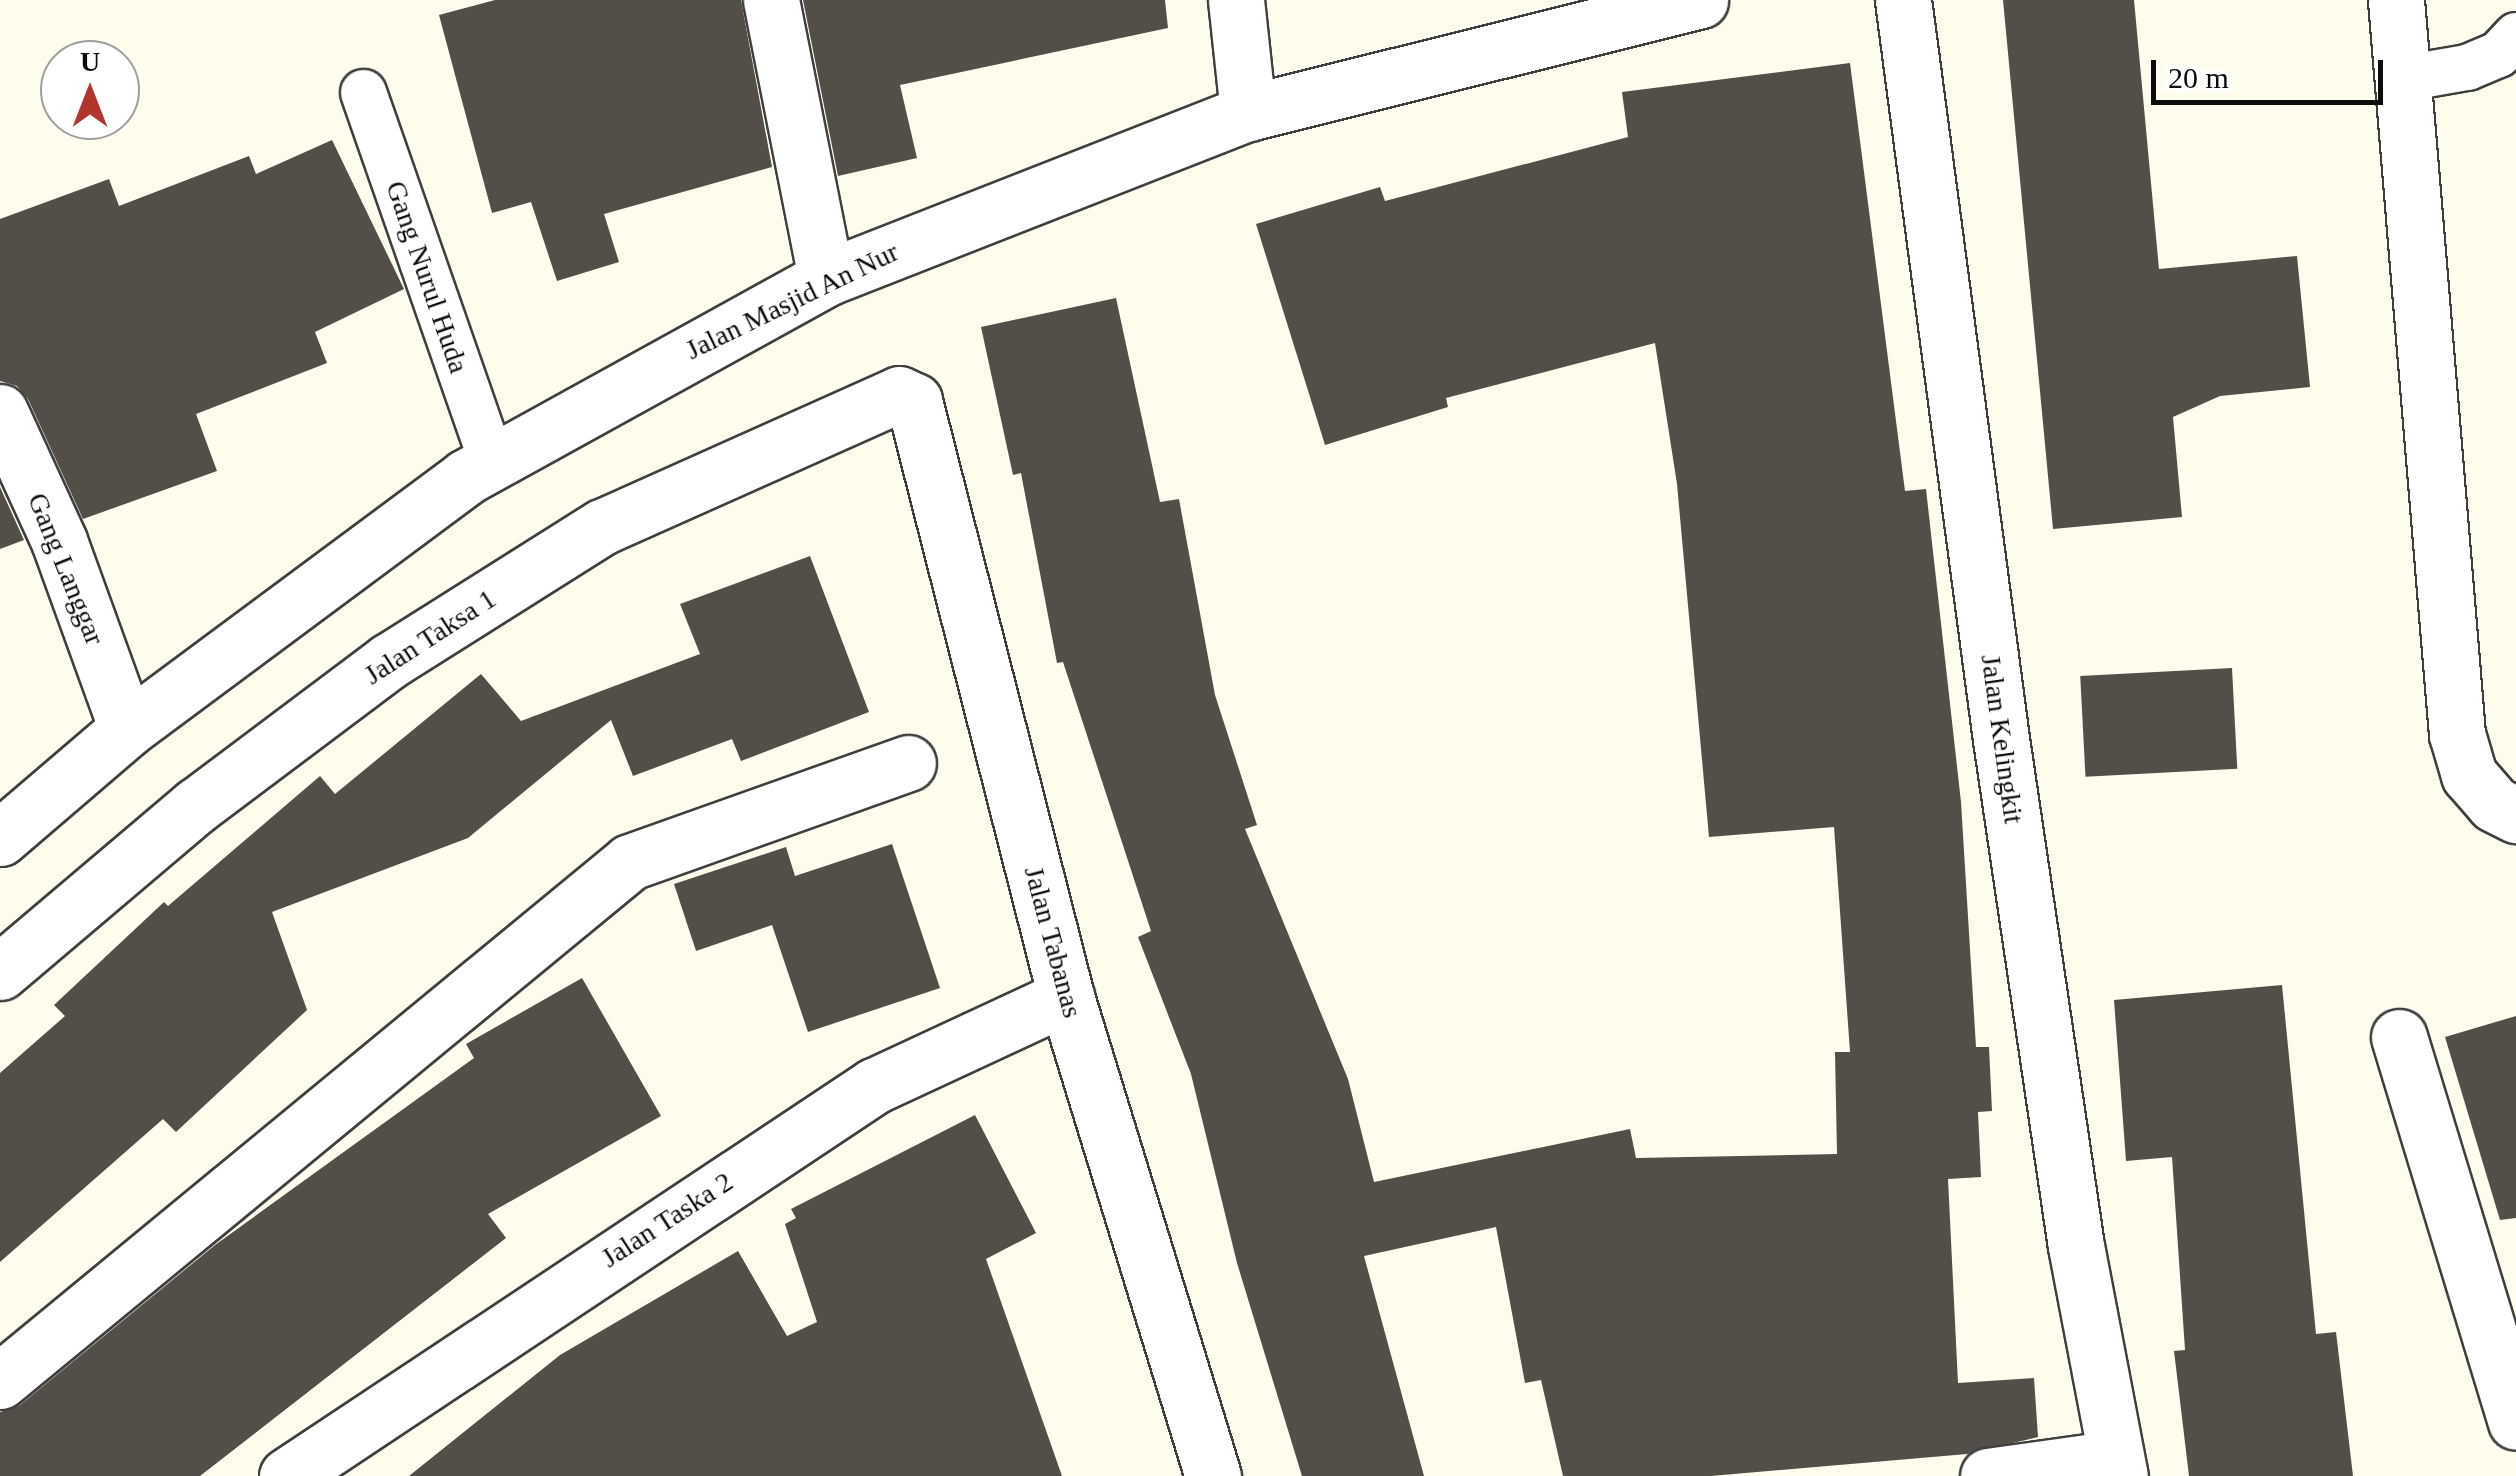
<!DOCTYPE html>
<style>
body{margin:0}
#map{position:relative;width:2516px;height:1476px;overflow:hidden;background:#fefcec;font-family:Georgia,serif}
div>[style]{position:absolute}
.building>*{inset:0;background:#544e49;transform-origin:0 0}
.roads{filter:drop-shadow(2px 0 #3f3f3f) drop-shadow(-2px 0 #3f3f3f) drop-shadow(0 2px #3f3f3f) drop-shadow(0 -2px #3f3f3f)}
.service>*{height:45px;margin:-22.5px;padding:0 22.5px;transform-origin:22.5px;border-radius:22.5px;background:#fff}
.minor>*{height:55px;margin:-27.5px;padding:0 27.5px;transform-origin:27.5px;border-radius:27.5px;background:#fff}
span{translate:-50% -50%;white-space:nowrap;text-align:center;line-height:1.15;-webkit-text-stroke:10px #fff;paint-order:stroke}
.street-label{font-size:28px;color:#0c0c0c}
.north{position:absolute;left:40px;top:40px;width:100px;height:100px;box-sizing:border-box;background:#fff;border:2px solid #9e9e9e;border-radius:50%;rotate:0deg;font-size:28px;font-weight:700;line-height:40px;text-align:center;color:#0c0c0c}
.north::after{content:'';display:block;margin:auto;width:35px;height:45px;background:#b1342f;clip-path:polygon(50% 0,100% 100%,50% 72%,0 100%)}
.scale{position:absolute;left:2151px;top:60px;width:232px;height:45px;box-sizing:border-box;border:5px solid #0c0c0c;border-top:0;padding-left:12px;font-size:30px;line-height:35px;white-space:nowrap;color:#0c0c0c;-webkit-text-stroke:8px #fff;paint-order:stroke}
</style>
<div id="map">
<div class="building">
<i style="clip-path:polygon(495px 0,741px 0,772px 167px,604px 214px,619px 262px,557px 281px,531px 202px,492px 213px,439px 15px)"></i>
<i style="clip-path:polygon(803px 0,1165px 0,1168px 28px,900px 85px,917px 158px,838px 176px)"></i>
<i style="clip-path:polygon(2003px 0,2134px 0,2159px 269px,2297px 256px,2310px 387px,2220px 396px,2173px 417px,2182px 517px,2053px 529px)"></i>
<i style="clip-path:polygon(1850px 63px,1905px 491px,1926px 489px,1961px 802px,1976px 1047px,1989px 1047px,1992px 1111px,1978px 1112px,1981px 1177px,1948px 1179px,1958px 1383px,2034px 1378px,2038px 1437px,1967px 1454px,1711px 1476px,1563px 1476px,1541px 1380px,1525px 1383px,1496px 1227px,1364px 1256px,1424px 1476px,1302px 1476px,1237px 1263px,1191px 1074px,1138px 937px,1151px 931px,1063px 662px,1057px 663px,1021px 473px,1013px 475px,981px 327px,1116px 298px,1160px 502px,1179px 499px,1215px 695px,1257px 825px,1245px 829px,1348px 1079px,1374px 1182px,1630px 1129px,1636px 1158px,1837px 1154px,1835px 1052px,1850px 1052px,1834px 827px,1709px 837px,1677px 484px,1655px 343px,1446px 398px,1448px 407px,1325px 445px,1256px 224px,1380px 187px,1385px 201px,1628px 137px,1622px 92px)"></i>
<i style="clip-path:polygon(332px 140px,404px 289px,315px 332px,327px 363px,196px 414px,217px 471px,83px 519px,28px 399px,17px 386px,0 381px,0 219px,109px 179px,119px 206px,249px 156px,256px 174px)"></i>
<i style="clip-path:polygon(0 487px,24px 540px,0 549px)"></i>
<i style="clip-path:polygon(810px 556px,869px 712px,741px 761px,732px 739px,633px 776px,611px 720px,468px 838px,272px 912px,307px 1010px,176px 1132px,163px 1119px,0 1262px,0 1073px,65px 1016px,54px 1005px,164px 902px,168px 906px,320px 776px,335px 794px,481px 674px,521px 721px,700px 654px,680px 604px)"></i>
<i style="left:2232px;top:668px;width:101px;height:152px;rotate:87deg"></i>
<i style="clip-path:polygon(892px 844px,940px 988px,808px 1032px,772px 925px,696px 951px,674px 884px,786px 847px,795px 876px)"></i>
<i style="clip-path:polygon(582px 978px,661px 1116px,488px 1214px,506px 1238px,200px 1476px,0 1476px,0 1412px,20px 1405px,215px 1245px,474px 1058px,466px 1044px)"></i>
<i style="clip-path:polygon(2282px 985px,2316px 1334px,2336px 1332px,2353px 1476px,2189px 1476px,2174px 1351px,2185px 1350px,2172px 1157px,2126px 1161px,2114px 1000px)"></i>
<i style="clip-path:polygon(2516px 1016px,2516px 1218px,2500px 1220px,2445px 1037px)"></i>
<i style="clip-path:polygon(975px 1115px,1036px 1233px,986px 1259px,1062px 1476px,409px 1476px,560px 1355px,738px 1251px,787px 1336px,817px 1322px,785px 1224px,796px 1218px,791px 1209px)"></i>
</div>
<div class="roads">
<div class="service">
<i style="left:2403px;top:78px;width:65px;rotate:-9.8deg"></i>
<i style="left:2467px;top:67px;width:34px;rotate:-23deg"></i>
<i style="left:2498px;top:54px;width:26px;rotate:-47deg"></i>
<i style="left:363px;top:92px;width:392px;rotate:70.8deg"></i>
</div>
<div class="minor">
<i style="left:771px;top:0;width:283px;rotate:78.8deg"></i>
<i style="left:1236px;top:0;width:114px;rotate:83.9deg"></i>
<i style="left:1903px;top:0;width:745px;rotate:82.45deg"></i>
<i style="left:2001px;top:739px;width:513px;rotate:81.59deg"></i>
<i style="left:2076px;top:1246px;width:234px;rotate:79.2deg"></i>
<i style="left:2396px;top:0;width:737px;rotate:85.25deg"></i>
<i style="left:2457px;top:734px;width:43px;rotate:73.7deg"></i>
<i style="left:2469px;top:775px;width:38px;rotate:49deg"></i>
<i style="left:2494px;top:804px;width:25px;rotate:27deg"></i>
<i style="left:0;top:412px;width:142px;rotate:65.4deg"></i>
<i style="left:59px;top:541px;width:200px;rotate:70.1deg"></i>
<i style="left:0;top:838px;width:167px;rotate:-40.6deg"></i>
<i style="left:127px;top:729px;width:422px;rotate:-36.6deg"></i>
<i style="left:466px;top:477px;width:411px;rotate:-28.9deg"></i>
<i style="left:826px;top:278px;width:453px;rotate:-21.4deg"></i>
<i style="left:1248px;top:113px;width:466px;rotate:-14deg"></i>
<i style="left:0;top:972px;width:257px;rotate:-40.3deg"></i>
<i style="left:196px;top:806px;width:241px;rotate:-36.9deg"></i>
<i style="left:389px;top:661px;width:252px;rotate:-32.2deg"></i>
<i style="left:602px;top:527px;width:325px;rotate:-24.1deg"></i>
<i style="left:899px;top:394px;width:17px;rotate:25deg"></i>
<i style="left:914px;top:401px;width:615px;rotate:75.69deg"></i>
<i style="left:1066px;top:997px;width:501px;rotate:72.94deg"></i>
<i style="left:2399px;top:1037px;width:402px;rotate:73.1deg"></i>
<i style="left:0;top:1381px;width:816px;rotate:-39.48deg"></i>
<i style="left:630px;top:862px;width:295px;rotate:-19.6deg"></i>
<i style="left:287px;top:1476px;width:705px;rotate:-33.6deg"></i>
<i style="left:874px;top:1086px;width:212px;rotate:-24.9deg"></i>
<i style="left:1988px;top:1476px;width:129px;rotate:-8deg"></i>
</div>
</div>
<div class="street-label">
<span style="left:427px;top:277px;rotate:71deg">Gang Nurul Huda</span>
<span style="left:792px;top:301px;rotate:-26deg">Jalan Masjid An Nur</span>
<span style="left:66px;top:569px;rotate:68deg">Gang Langgar</span>
<span style="left:430px;top:637px;rotate:-33deg">Jalan Taksa 1</span>
<span style="left:2002px;top:739px;rotate:82deg">Jalan Kelingkit</span>
<span style="left:1053px;top:942px;rotate:75deg">Jalan Tabanas</span>
<span style="left:667px;top:1220px;rotate:-33deg">Jalan Taska 2</span>
</div>
<div class="north">U</div>
<div class="scale">20 m</div>
</div>
